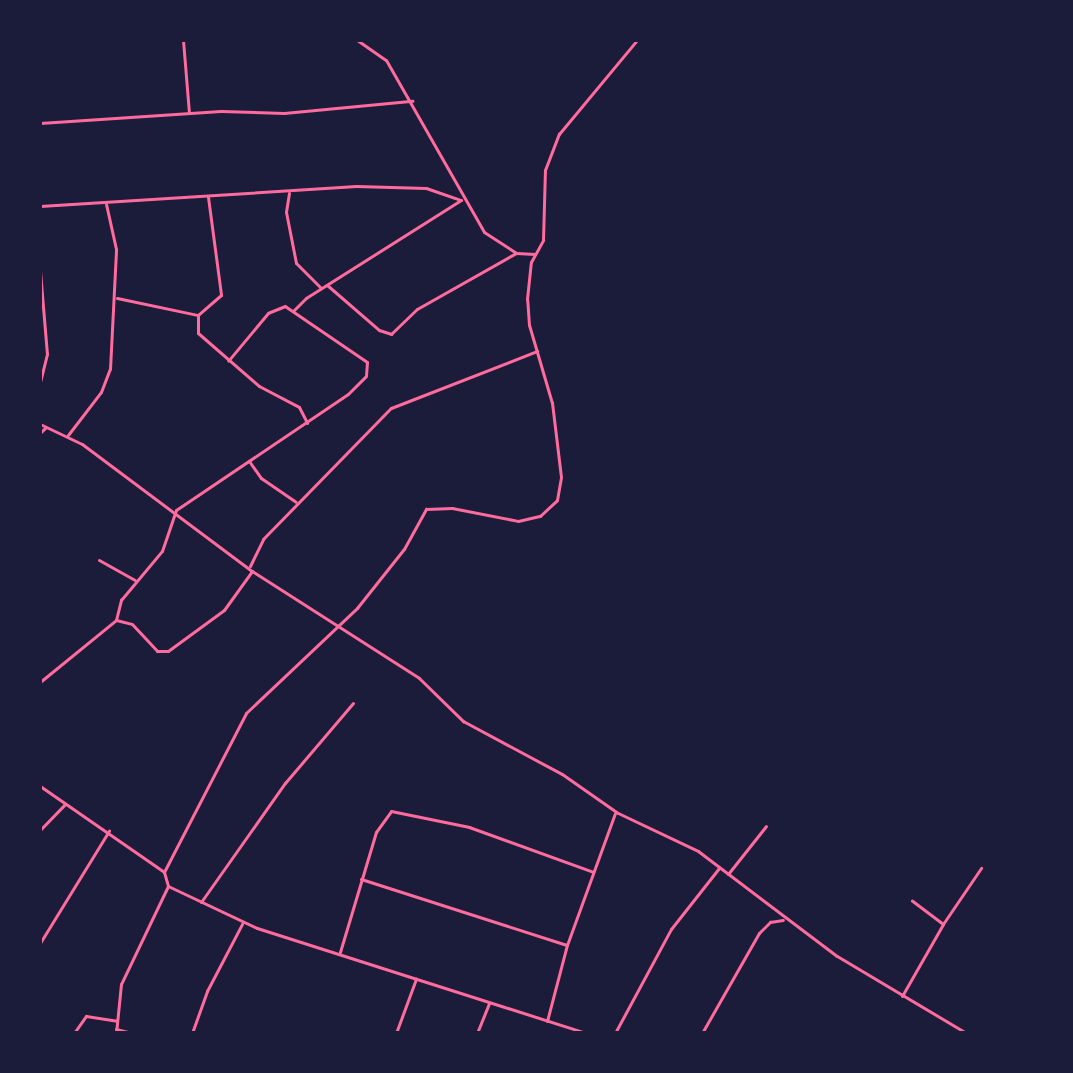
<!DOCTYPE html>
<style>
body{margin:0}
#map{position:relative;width:1073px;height:1073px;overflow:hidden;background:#1b1b3a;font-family:Raleway,sans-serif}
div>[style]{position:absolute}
.minor>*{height:3px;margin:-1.5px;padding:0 1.5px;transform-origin:1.5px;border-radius:1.5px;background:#ff6b9d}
span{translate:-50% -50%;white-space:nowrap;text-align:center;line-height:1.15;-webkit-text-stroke:8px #1b1b3a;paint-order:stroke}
.frame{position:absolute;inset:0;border:42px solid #1b1b3a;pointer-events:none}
</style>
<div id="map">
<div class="minor">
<i style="left:183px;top:40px;width:73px;rotate:85.3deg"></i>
<i style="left:357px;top:40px;width:35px;rotate:35deg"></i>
<i style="left:386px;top:60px;width:198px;rotate:60.3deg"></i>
<i style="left:484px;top:232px;width:38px;rotate:33deg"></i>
<i style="left:516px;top:253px;width:19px;rotate:3deg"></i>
<i style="left:40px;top:123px;width:181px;rotate:-3.8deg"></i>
<i style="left:221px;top:111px;width:63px;rotate:1.8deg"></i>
<i style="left:284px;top:113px;width:129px;rotate:-5.4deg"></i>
<i style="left:289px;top:193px;width:19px;rotate:99deg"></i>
<i style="left:286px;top:212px;width:52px;rotate:78.9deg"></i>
<i style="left:296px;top:263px;width:35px;rotate:45deg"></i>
<i style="left:208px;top:197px;width:99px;rotate:82.4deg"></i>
<i style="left:221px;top:295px;width:30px;rotate:139deg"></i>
<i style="left:198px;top:315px;width:18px;rotate:90deg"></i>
<i style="left:198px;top:333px;width:81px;rotate:41deg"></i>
<i style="left:259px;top:386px;width:45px;rotate:27.7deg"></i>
<i style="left:299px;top:407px;width:18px;rotate:63deg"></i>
<i style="left:40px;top:206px;width:317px;rotate:-3.6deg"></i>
<i style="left:356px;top:186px;width:70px;rotate:1.6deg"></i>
<i style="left:426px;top:188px;width:37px;rotate:19deg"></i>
<i style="left:461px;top:200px;width:183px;rotate:147.7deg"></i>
<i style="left:306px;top:298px;width:18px;rotate:135deg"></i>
<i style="left:40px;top:271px;width:83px;rotate:85.2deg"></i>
<i style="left:47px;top:354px;width:30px;rotate:104deg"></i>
<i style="left:327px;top:285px;width:69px;rotate:40.9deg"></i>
<i style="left:379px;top:330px;width:13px;rotate:18deg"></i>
<i style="left:391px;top:334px;width:36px;rotate:-44deg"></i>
<i style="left:417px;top:309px;width:114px;rotate:-29.5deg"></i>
<i style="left:117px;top:298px;width:83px;rotate:11.9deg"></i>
<i style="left:40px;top:424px;width:47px;rotate:25.5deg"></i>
<i style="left:82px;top:444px;width:212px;rotate:36.8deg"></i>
<i style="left:252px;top:571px;width:198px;rotate:32.6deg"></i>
<i style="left:419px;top:678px;width:62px;rotate:44.3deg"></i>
<i style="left:463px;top:721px;width:112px;rotate:28.2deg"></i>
<i style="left:562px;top:774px;width:68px;rotate:34.9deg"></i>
<i style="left:618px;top:813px;width:89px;rotate:25.4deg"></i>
<i style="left:698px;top:851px;width:174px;rotate:37.1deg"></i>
<i style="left:837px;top:956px;width:150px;rotate:30.8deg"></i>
<i style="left:40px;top:433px;width:8px;rotate:-45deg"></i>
<i style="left:68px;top:435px;width:54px;rotate:-52.5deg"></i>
<i style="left:101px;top:392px;width:25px;rotate:-69deg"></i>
<i style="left:110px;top:369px;width:120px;rotate:-87.1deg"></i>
<i style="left:116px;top:249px;width:46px;rotate:-102.5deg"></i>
<i style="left:249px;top:461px;width:21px;rotate:55deg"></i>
<i style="left:261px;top:478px;width:42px;rotate:34.4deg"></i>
<i style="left:99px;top:560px;width:41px;rotate:29.1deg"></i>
<i style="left:250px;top:566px;width:30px;rotate:-64deg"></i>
<i style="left:263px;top:539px;width:183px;rotate:-45.7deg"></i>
<i style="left:391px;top:408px;width:157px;rotate:-21.3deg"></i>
<i style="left:116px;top:620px;width:16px;rotate:14deg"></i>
<i style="left:132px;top:624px;width:37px;rotate:47deg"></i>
<i style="left:157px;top:651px;width:11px"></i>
<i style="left:168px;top:651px;width:69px;rotate:-36.2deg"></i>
<i style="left:224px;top:610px;width:48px;rotate:-54.3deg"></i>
<i style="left:40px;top:682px;width:98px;rotate:-39.2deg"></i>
<i style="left:116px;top:620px;width:21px;rotate:-76deg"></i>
<i style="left:121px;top:600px;width:64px;rotate:-50.1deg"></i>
<i style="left:162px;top:551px;width:43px;rotate:-71.1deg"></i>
<i style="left:176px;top:510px;width:207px;rotate:-34deg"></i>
<i style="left:348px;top:394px;width:25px;rotate:-45deg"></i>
<i style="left:366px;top:376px;width:14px;rotate:-86deg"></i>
<i style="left:367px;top:362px;width:99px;rotate:-145.7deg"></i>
<i style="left:285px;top:306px;width:18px;rotate:158deg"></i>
<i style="left:268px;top:313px;width:62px;rotate:129.8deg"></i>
<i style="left:40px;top:786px;width:151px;rotate:34.7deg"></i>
<i style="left:164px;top:872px;width:15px;rotate:74deg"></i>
<i style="left:168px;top:886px;width:109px;rotate:115.6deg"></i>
<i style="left:121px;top:984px;width:49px;rotate:95.8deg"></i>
<i style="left:40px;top:830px;width:36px;rotate:-46deg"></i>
<i style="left:164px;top:872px;width:179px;rotate:-62.7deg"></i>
<i style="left:246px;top:713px;width:153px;rotate:-43.4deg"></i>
<i style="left:357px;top:608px;width:75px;rotate:-51.5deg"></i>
<i style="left:404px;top:549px;width:46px;rotate:-61.2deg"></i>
<i style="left:426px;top:509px;width:26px;rotate:-2deg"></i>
<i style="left:452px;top:508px;width:67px;rotate:11.1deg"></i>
<i style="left:518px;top:521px;width:23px;rotate:-13deg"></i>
<i style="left:540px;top:516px;width:23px;rotate:-43deg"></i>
<i style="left:557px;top:500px;width:23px;rotate:-80deg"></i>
<i style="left:561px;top:477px;width:75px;rotate:-96.9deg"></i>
<i style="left:552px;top:403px;width:81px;rotate:-106.4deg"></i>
<i style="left:529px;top:325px;width:26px;rotate:-94deg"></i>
<i style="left:527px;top:299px;width:37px;rotate:-84deg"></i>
<i style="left:531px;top:262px;width:25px;rotate:-61deg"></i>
<i style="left:543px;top:240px;width:70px;rotate:-88.4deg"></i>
<i style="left:545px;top:170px;width:39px;rotate:-69deg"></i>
<i style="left:559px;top:134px;width:122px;rotate:-50.3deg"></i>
<i style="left:728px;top:874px;width:61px;rotate:-51.6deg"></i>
<i style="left:361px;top:879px;width:216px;rotate:17.8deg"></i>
<i style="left:168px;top:886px;width:98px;rotate:25.3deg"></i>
<i style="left:257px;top:928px;width:345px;rotate:17.7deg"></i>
<i style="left:201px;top:902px;width:146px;rotate:-54.8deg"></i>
<i style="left:285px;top:783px;width:105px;rotate:-49.6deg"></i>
<i style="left:943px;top:924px;width:68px;rotate:-55.8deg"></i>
<i style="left:40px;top:943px;width:132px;rotate:-58.4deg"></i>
<i style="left:340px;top:952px;width:125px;rotate:-73.3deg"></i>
<i style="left:376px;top:832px;width:26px;rotate:-54deg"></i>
<i style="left:391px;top:811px;width:80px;rotate:11.6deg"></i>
<i style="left:469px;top:827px;width:132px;rotate:19.9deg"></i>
<i style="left:902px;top:996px;width:83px;rotate:-60.3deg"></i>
<i style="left:943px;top:924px;width:39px;rotate:-143deg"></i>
<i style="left:547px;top:1021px;width:79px;rotate:-75.3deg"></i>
<i style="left:567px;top:945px;width:140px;rotate:-70deg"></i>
<i style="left:116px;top:1029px;width:16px;rotate:14deg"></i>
<i style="left:74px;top:1033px;width:21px;rotate:-55deg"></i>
<i style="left:86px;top:1016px;width:31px;rotate:9deg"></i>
<i style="left:192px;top:1033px;width:45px;rotate:-70.3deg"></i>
<i style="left:207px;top:991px;width:76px;rotate:-62.4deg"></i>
<i style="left:321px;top:1033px;width:2px"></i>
<i style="left:396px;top:1033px;width:58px;rotate:-69.7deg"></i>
<i style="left:477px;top:1033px;width:32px;rotate:-68deg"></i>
<i style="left:615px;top:1033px;width:118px;rotate:-61.7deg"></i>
<i style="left:671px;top:929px;width:78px;rotate:-51.8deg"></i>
<i style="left:702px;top:1033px;width:115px;rotate:-60.3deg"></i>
<i style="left:759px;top:933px;width:16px;rotate:-45deg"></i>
<i style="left:770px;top:922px;width:13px;rotate:-9deg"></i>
</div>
<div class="frame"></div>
</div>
